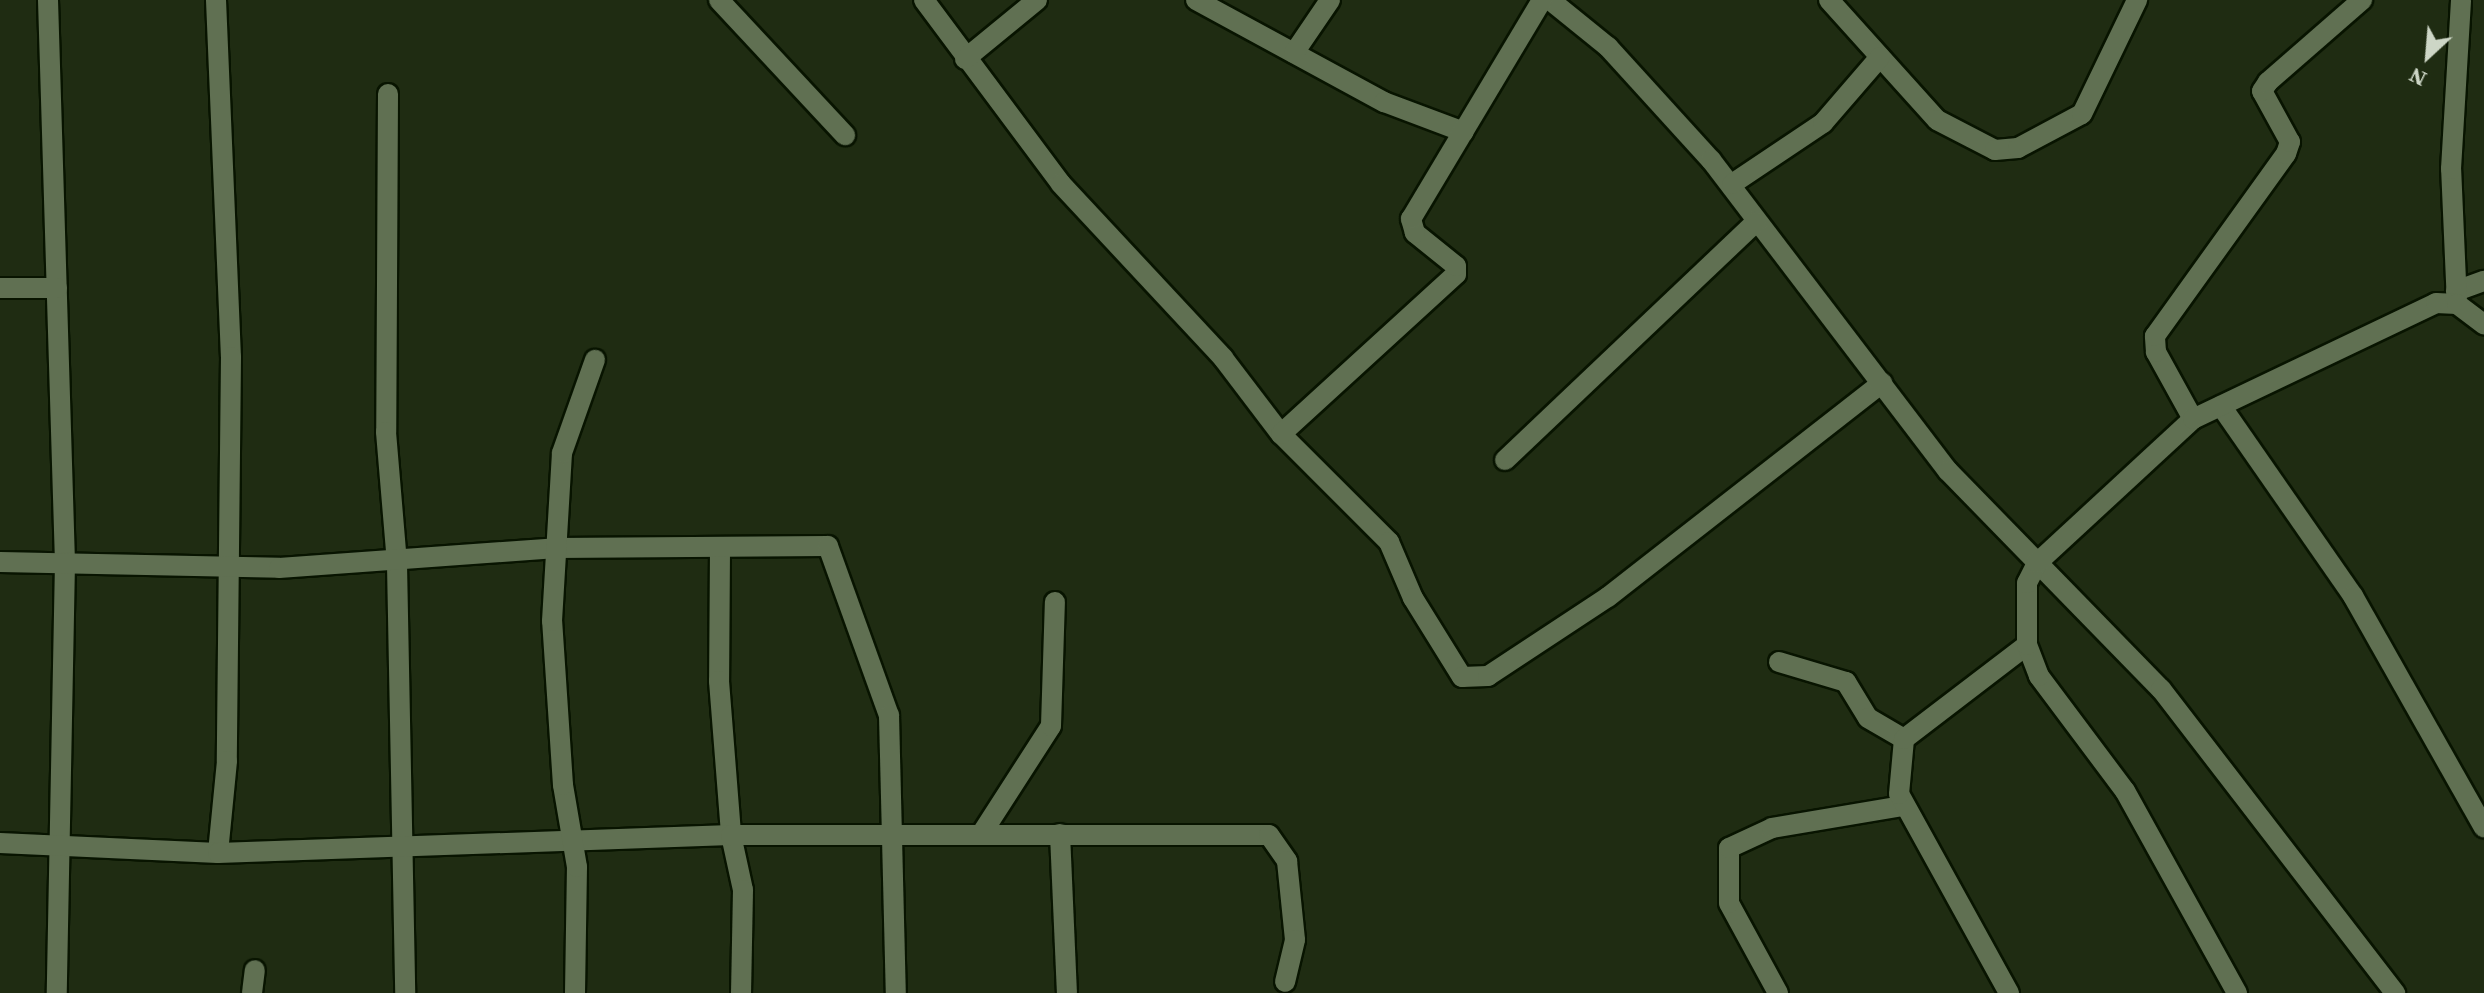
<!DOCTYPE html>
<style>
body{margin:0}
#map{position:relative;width:2484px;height:993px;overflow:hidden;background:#1f2c12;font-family:"Source Serif 4",serif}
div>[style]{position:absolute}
.roads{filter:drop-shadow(2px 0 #081400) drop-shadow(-2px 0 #081400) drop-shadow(0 2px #081400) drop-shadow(0 -2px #081400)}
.street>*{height:20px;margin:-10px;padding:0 10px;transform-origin:10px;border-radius:10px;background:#607052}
span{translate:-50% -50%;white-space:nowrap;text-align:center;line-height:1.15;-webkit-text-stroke:6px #1f2c12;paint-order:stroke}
.north{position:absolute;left:2388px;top:16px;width:80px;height:80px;-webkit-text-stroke:6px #1f2c12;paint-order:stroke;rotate:206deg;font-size:22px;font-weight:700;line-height:32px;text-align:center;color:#cdd6c6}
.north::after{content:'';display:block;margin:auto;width:28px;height:36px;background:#cdd6c6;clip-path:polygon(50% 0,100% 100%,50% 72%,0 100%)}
</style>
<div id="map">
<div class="roads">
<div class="street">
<i style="left:48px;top:0;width:562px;rotate:88.27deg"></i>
<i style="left:65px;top:562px;width:431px;rotate:91.1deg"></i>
<i style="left:216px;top:0;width:357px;rotate:87.6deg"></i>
<i style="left:231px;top:357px;width:404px;rotate:90.6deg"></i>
<i style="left:227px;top:761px;width:92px;rotate:95.6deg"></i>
<i style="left:719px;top:0;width:185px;rotate:47deg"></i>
<i style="left:924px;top:0;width:229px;rotate:53.3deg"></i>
<i style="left:1061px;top:184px;width:238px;rotate:47deg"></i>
<i style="left:1223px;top:358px;width:96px;rotate:52.7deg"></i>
<i style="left:1281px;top:434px;width:153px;rotate:45deg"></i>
<i style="left:1389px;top:542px;width:61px;rotate:66.8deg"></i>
<i style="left:1413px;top:598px;width:93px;rotate:58.2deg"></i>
<i style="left:1462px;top:677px;width:26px;rotate:-2deg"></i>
<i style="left:1488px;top:676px;width:144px;rotate:-33.4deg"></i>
<i style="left:1608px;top:597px;width:348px;rotate:-38deg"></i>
<i style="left:1196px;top:0;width:214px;rotate:28.5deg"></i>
<i style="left:1384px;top:102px;width:85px;rotate:20.6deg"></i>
<i style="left:1550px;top:0;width:75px;rotate:39deg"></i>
<i style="left:1608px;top:47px;width:153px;rotate:47.7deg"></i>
<i style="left:1711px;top:160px;width:391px;rotate:52.7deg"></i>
<i style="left:1948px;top:471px;width:305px;rotate:45.7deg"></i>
<i style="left:2161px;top:689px;width:384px;rotate:52.4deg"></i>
<i style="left:1829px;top:0;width:161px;rotate:48deg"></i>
<i style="left:1937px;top:120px;width:65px;rotate:27.3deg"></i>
<i style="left:1995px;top:150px;width:23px;rotate:-5deg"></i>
<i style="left:2018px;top:148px;width:72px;rotate:-28deg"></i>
<i style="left:2082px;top:114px;width:127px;rotate:-64.2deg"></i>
<i style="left:1294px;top:53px;width:64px;rotate:-55.8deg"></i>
<i style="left:965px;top:59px;width:93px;rotate:-39.3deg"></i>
<i style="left:388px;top:94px;width:338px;rotate:90.3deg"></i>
<i style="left:386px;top:432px;width:132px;rotate:85.2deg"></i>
<i style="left:397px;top:564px;width:429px;rotate:88.9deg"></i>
<i style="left:1732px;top:184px;width:110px;rotate:-33.8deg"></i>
<i style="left:1823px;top:123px;width:87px;rotate:-49.2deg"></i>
<i style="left:0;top:288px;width:57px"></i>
<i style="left:2456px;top:291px;width:30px;rotate:-20deg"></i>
<i style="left:2457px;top:304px;width:135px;rotate:-92.5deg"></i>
<i style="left:2451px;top:169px;width:169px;rotate:-86.6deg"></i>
<i style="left:2221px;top:406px;width:231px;rotate:55.2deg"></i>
<i style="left:2353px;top:596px;width:266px;rotate:60.5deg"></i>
<i style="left:2193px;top:419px;width:77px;rotate:-118.9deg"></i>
<i style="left:2156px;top:352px;width:16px;rotate:-94deg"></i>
<i style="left:2155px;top:336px;width:224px;rotate:-54.3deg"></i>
<i style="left:2286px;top:154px;width:13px;rotate:-72deg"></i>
<i style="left:2290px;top:142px;width:58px;rotate:-118.8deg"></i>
<i style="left:2262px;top:91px;width:11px;rotate:-56deg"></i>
<i style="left:2268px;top:82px;width:125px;rotate:-41.1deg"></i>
<i style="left:1281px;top:434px;width:237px;rotate:-42.4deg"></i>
<i style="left:1456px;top:274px;width:8px;rotate:-90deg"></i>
<i style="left:1456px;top:266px;width:53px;rotate:-141.2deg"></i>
<i style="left:1415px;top:233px;width:15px;rotate:-106deg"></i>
<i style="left:1411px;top:219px;width:255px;rotate:-59.1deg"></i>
<i style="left:1505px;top:460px;width:346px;rotate:-43.5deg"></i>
<i style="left:720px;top:550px;width:131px;rotate:90.4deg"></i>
<i style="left:719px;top:681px;width:154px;rotate:85.5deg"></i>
<i style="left:731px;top:835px;width:56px;rotate:77.7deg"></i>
<i style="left:743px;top:890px;width:103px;rotate:91.1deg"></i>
<i style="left:0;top:562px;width:279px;rotate:1.2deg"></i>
<i style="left:279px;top:568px;width:278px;rotate:-4.1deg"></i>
<i style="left:556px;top:548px;width:272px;rotate:-0.4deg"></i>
<i style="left:828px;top:546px;width:180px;rotate:70.2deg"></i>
<i style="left:889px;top:715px;width:278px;rotate:88.6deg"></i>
<i style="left:1779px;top:662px;width:70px;rotate:16.6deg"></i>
<i style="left:1846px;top:682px;width:42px;rotate:58.6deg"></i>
<i style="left:1868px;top:718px;width:42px;rotate:30.3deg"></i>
<i style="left:982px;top:833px;width:127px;rotate:-57.2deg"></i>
<i style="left:1051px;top:726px;width:124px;rotate:-88.2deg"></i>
<i style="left:1060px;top:834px;width:159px;rotate:87.5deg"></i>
<i style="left:0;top:843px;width:218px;rotate:2.6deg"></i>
<i style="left:218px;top:853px;width:513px;rotate:-2.01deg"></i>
<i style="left:731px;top:835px;width:538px"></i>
<i style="left:1269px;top:835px;width:32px;rotate:55deg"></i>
<i style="left:1287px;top:861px;width:79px;rotate:84.2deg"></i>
<i style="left:1295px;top:940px;width:43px;rotate:103.4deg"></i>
<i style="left:252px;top:993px;width:23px;rotate:-83deg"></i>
<i style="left:575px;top:993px;width:126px;rotate:-89.1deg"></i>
<i style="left:577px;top:867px;width:83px;rotate:-99.7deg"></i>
<i style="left:563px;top:785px;width:164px;rotate:-93.8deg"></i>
<i style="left:552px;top:621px;width:168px;rotate:-86.6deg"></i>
<i style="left:562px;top:453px;width:99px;rotate:-70.5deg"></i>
<i style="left:1778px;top:993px;width:102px;rotate:-118.6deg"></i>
<i style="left:1729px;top:903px;width:55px;rotate:-90deg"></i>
<i style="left:1729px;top:848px;width:47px;rotate:-24.9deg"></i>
<i style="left:1772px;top:828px;width:132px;rotate:-9.6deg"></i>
<i style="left:2009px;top:993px;width:227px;rotate:-118.9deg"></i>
<i style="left:1899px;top:794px;width:55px;rotate:-84.8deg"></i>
<i style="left:1904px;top:739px;width:155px;rotate:-37.4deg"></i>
<i style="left:2237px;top:993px;width:231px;rotate:-119deg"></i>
<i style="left:2125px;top:791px;width:144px;rotate:-126.8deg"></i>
<i style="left:2039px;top:676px;width:33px;rotate:-111deg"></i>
<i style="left:2027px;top:645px;width:62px;rotate:-90deg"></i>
<i style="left:2027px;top:583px;width:22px;rotate:-63deg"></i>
<i style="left:2037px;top:563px;width:212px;rotate:-42.7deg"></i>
<i style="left:2193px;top:419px;width:269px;rotate:-25.5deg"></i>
<i style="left:2436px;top:303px;width:21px;rotate:3deg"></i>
<i style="left:2457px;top:304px;width:34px;rotate:37deg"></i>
</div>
</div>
<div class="north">N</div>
</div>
